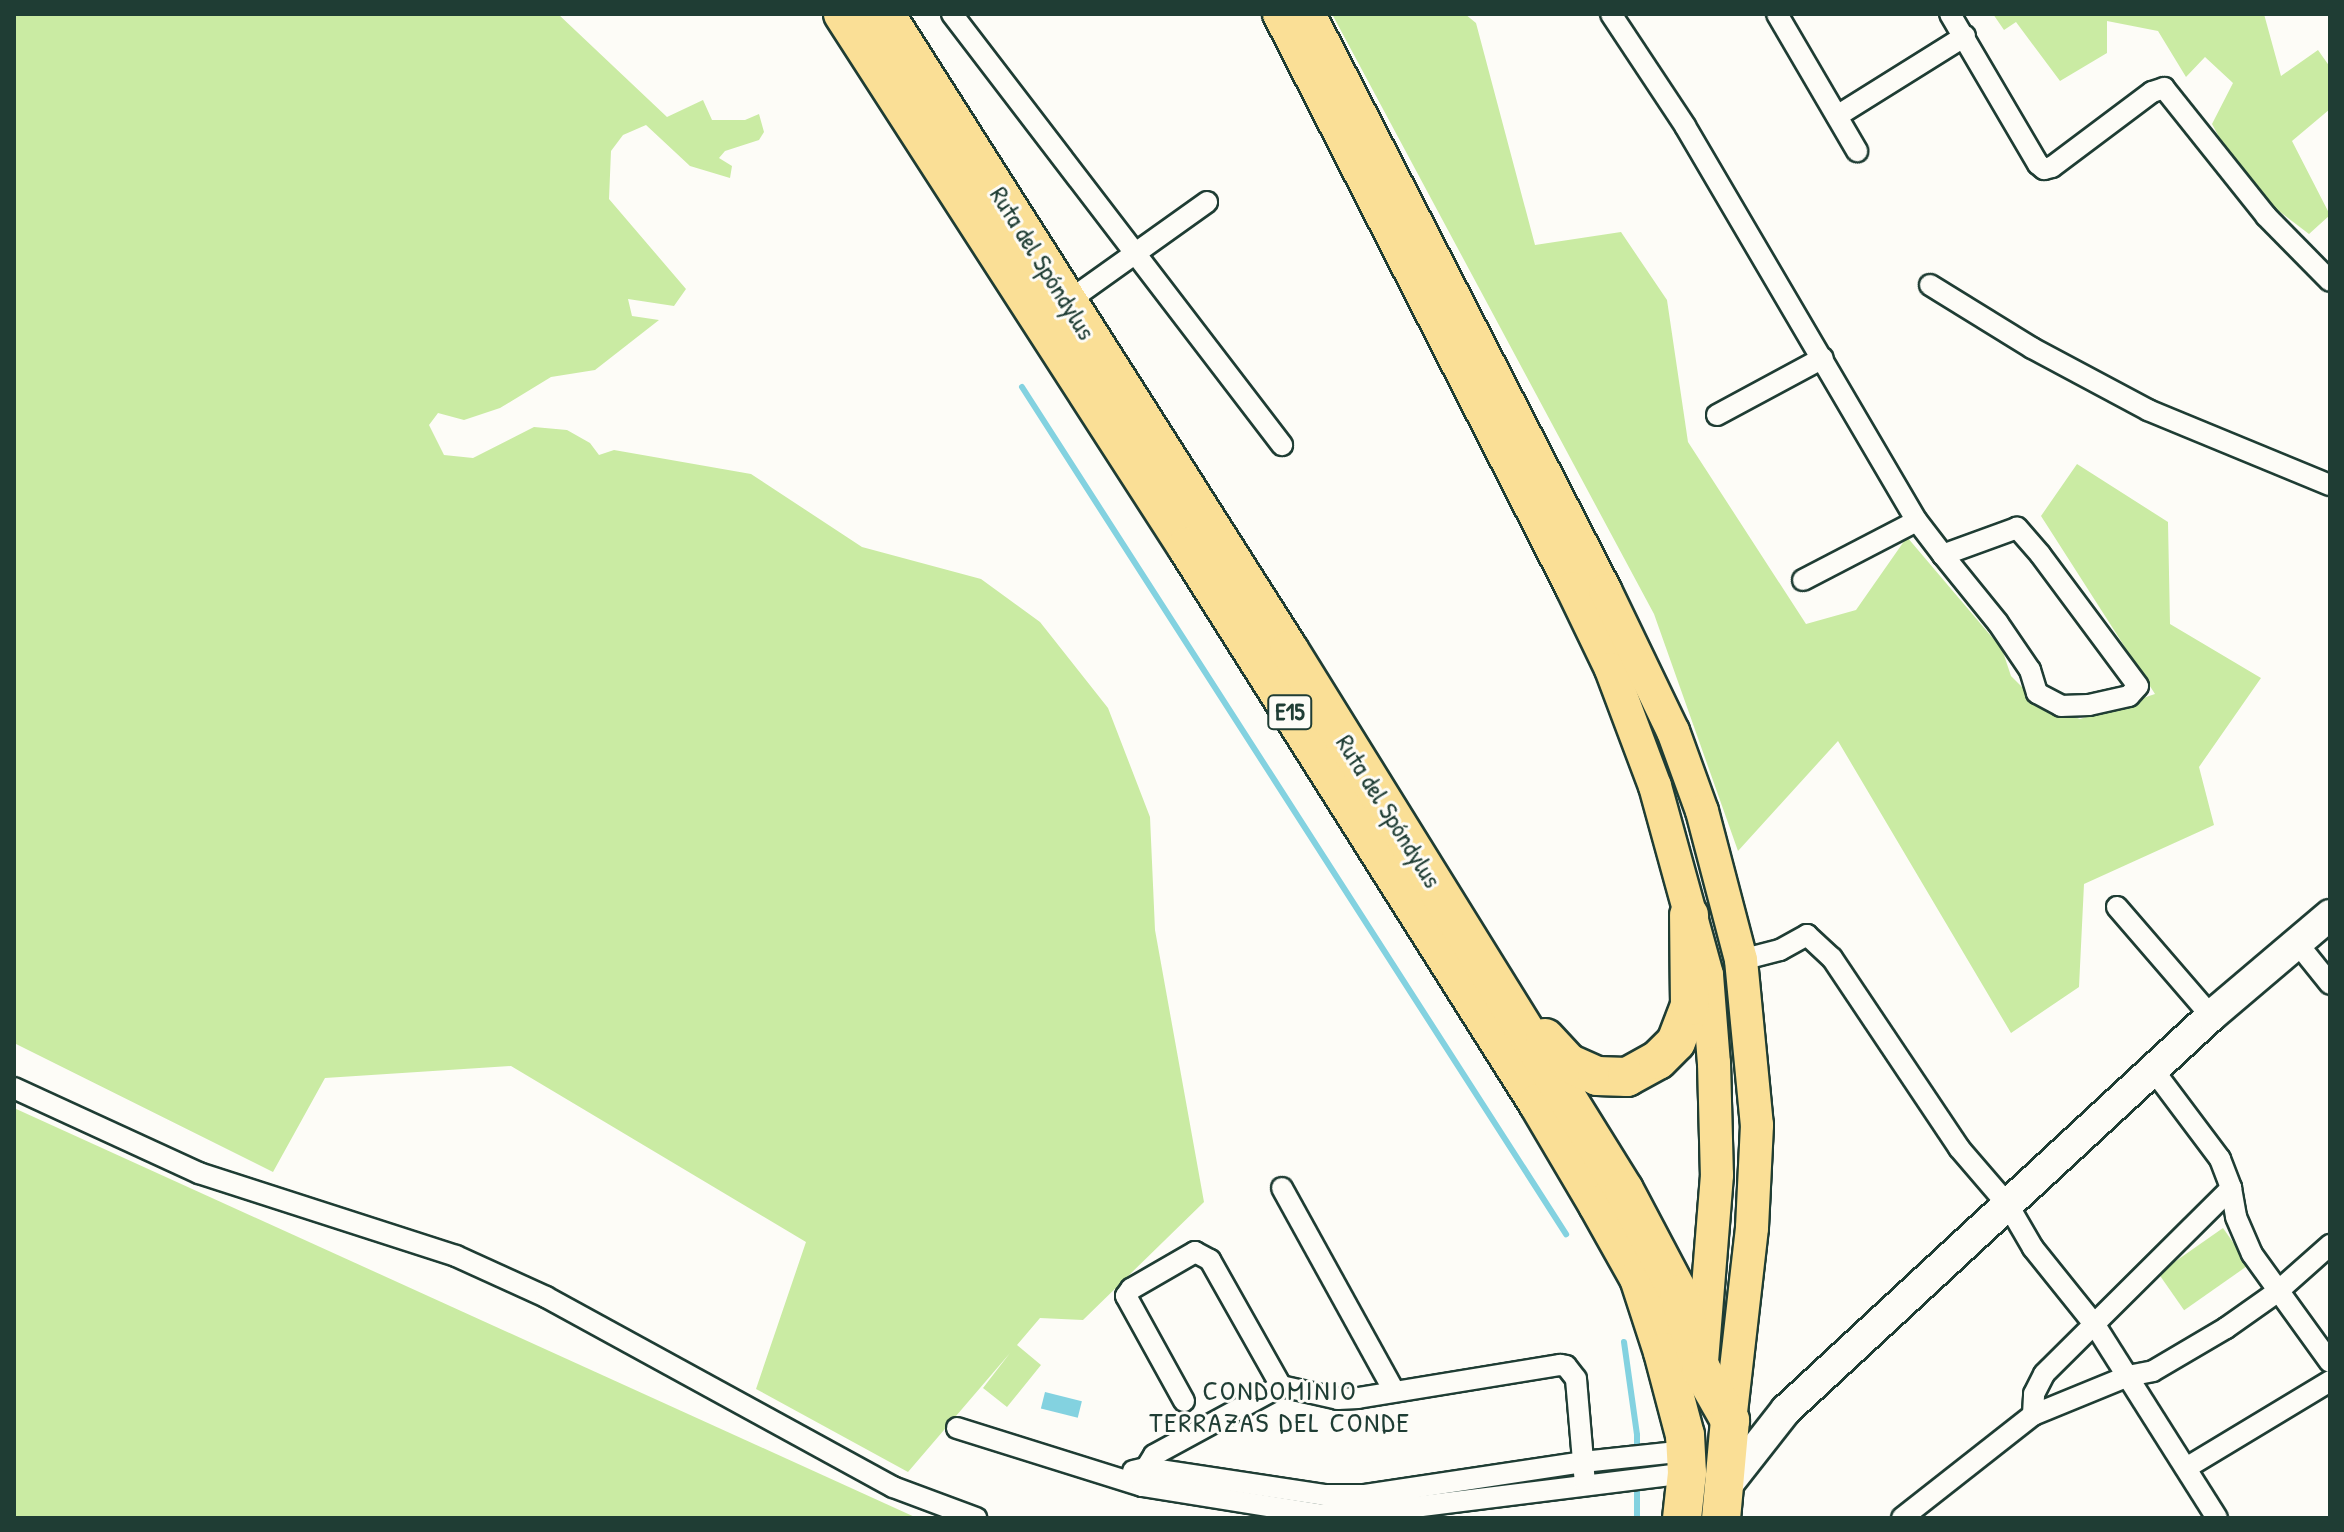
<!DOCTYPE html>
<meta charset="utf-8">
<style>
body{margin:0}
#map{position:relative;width:2344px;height:1532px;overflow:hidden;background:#fdfcf7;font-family:"Patrick Hand",sans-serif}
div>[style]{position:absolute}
.green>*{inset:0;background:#caeba3;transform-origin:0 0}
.water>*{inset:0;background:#83d2e0;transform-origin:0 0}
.stream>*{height:6px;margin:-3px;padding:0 3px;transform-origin:3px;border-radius:3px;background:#83d2e0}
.roads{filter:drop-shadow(2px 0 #1f3d34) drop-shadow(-2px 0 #1f3d34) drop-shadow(0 2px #1f3d34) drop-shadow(0 -2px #1f3d34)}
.street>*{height:20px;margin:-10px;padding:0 10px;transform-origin:10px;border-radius:10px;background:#fdfcf7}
.secondary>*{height:30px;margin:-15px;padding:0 15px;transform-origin:15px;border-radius:15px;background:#fdfcf7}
.primary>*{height:32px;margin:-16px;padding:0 16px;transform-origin:16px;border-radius:16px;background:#fadf96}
.highway>*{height:38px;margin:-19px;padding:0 19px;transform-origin:19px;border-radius:19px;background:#fadf96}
span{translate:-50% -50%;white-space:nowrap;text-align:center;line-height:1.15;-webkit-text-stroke:6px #fdfcf7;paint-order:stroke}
.shield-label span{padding:2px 6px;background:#fdfcf7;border:2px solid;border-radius:6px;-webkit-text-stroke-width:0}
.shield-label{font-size:24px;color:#1f3d34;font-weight:700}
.street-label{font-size:26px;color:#1f3d34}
.neighbourhood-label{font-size:28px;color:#1f3d34;letter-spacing:2px}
.frame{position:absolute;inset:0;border:16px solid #1f3d34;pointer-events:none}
</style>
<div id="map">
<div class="green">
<i style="clip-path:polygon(14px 14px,558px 14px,667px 117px,703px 100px,712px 120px,745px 120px,759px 114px,764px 132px,759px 140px,725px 151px,719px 158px,732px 166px,730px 178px,690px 166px,646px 125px,623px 135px,611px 151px,609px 199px,686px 289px,674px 306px,628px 299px,632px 316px,659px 320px,595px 370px,551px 377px,500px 408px,464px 420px,438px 413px,429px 425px,444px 455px,473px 458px,534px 427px,567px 430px,590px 443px,599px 455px,614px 450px,751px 474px,862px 547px,981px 579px,1040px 622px,1108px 708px,1150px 817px,1155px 930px,1204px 1202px,1083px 1320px,1040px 1318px,1017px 1345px,1041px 1365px,1007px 1407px,983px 1388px,1010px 1353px,908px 1472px,756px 1389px,806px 1242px,511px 1066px,325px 1078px,273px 1172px,14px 1043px)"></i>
<i style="clip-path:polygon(1332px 14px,1465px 14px,1476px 23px,1535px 245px,1621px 232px,1667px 300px,1688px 442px,1806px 624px,1856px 610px,1907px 537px,2002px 649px,2011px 676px,2040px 705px,2080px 719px,2155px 694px,2041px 516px,2077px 464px,2168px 522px,2170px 624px,2261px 678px,2199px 767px,2214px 825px,2084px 884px,2079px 987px,2011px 1033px,1838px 741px,1738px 851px,1654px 614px)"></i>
<i style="clip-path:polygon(1993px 14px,2264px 14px,2281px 76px,2318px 50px,2330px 67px,2330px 109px,2292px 141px,2330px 215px,2309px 234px,2245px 185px,2212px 124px,2233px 83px,2205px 57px,2186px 77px,2158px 31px,2107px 21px,2107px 53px,2060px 81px,2016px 22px,2004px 30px)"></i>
<i style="clip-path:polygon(14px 1108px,917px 1518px,14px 1518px)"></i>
<i style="left:2223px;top:1228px;width:45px;height:79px;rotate:55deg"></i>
</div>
<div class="water">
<i style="left:1045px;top:1392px;width:38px;height:17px;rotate:14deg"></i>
</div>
<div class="stream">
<i style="left:1022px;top:387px;width:1007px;rotate:57.29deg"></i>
<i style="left:1624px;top:1342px;width:94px;rotate:82deg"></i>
<i style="left:1637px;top:1435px;width:83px;rotate:90deg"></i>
</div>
<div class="roads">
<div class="street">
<i style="left:952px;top:14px;width:543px;rotate:52.56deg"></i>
<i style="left:1611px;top:14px;width:134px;rotate:56.5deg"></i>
<i style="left:1685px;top:126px;width:458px;rotate:59.6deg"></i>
<i style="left:1917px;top:521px;width:43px;rotate:52.6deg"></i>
<i style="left:1943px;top:555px;width:87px;rotate:51deg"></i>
<i style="left:1998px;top:623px;width:57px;rotate:55.8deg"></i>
<i style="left:2030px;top:670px;width:24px;rotate:73deg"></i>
<i style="left:2037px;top:693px;width:27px;rotate:28deg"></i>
<i style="left:2061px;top:706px;width:28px;rotate:-2deg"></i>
<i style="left:2089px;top:705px;width:41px;rotate:-12.7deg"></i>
<i style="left:2129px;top:696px;width:13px;rotate:-48deg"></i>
<i style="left:2138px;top:686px;width:164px;rotate:-126.6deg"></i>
<i style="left:2040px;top:554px;width:35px;rotate:-131deg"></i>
<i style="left:2017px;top:528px;width:79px;rotate:160deg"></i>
<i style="left:1777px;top:14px;width:159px;rotate:59.7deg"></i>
<i style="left:1950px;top:14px;width:174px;rotate:59.6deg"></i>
<i style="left:2038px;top:164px;width:8px;rotate:40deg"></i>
<i style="left:2044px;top:169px;width:8px;rotate:-14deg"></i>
<i style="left:2052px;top:167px;width:125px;rotate:-36.9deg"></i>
<i style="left:2152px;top:92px;width:13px;rotate:-18deg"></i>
<i style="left:2164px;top:88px;width:164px;rotate:51.4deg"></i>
<i style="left:2266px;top:216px;width:91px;rotate:45.4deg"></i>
<i style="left:1837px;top:116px;width:151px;rotate:-32deg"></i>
<i style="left:1930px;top:285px;width:120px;rotate:31.7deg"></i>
<i style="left:2032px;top:348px;width:132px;rotate:28.1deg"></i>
<i style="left:2148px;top:410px;width:197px;rotate:22.4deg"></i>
<i style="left:1067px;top:302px;width:172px;rotate:-35.5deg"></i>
<i style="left:1717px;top:415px;width:120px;rotate:-28.3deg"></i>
<i style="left:1803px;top:580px;width:128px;rotate:-27.4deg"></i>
<i style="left:2117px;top:907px;width:144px;rotate:49.2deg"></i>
<i style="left:2298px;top:944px;width:51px;rotate:51.3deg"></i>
<i style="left:1741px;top:960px;width:40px;rotate:-14.4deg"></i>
<i style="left:1780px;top:950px;width:31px;rotate:-29deg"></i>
<i style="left:1807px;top:935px;width:34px;rotate:43deg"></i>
<i style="left:1832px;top:958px;width:229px;rotate:56.2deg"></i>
<i style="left:1959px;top:1148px;width:75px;rotate:49.3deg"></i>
<i style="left:2008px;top:1205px;width:50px;rotate:59.8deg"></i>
<i style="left:2033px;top:1248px;width:99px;rotate:51.2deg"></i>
<i style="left:2095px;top:1325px;width:228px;rotate:57.7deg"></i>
<i style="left:2154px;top:1071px;width:110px;rotate:53.1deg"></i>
<i style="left:2220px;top:1159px;width:31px;rotate:69deg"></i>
<i style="left:2231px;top:1188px;width:29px;rotate:80deg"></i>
<i style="left:2236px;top:1217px;width:40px;rotate:66.6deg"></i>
<i style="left:2252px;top:1254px;width:133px;rotate:54.2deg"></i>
<i style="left:14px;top:1088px;width:204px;rotate:24.7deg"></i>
<i style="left:199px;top:1173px;width:270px;rotate:17.9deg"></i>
<i style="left:456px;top:1256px;width:99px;rotate:24.5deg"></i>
<i style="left:546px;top:1297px;width:396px;rotate:28.7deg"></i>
<i style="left:893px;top:1487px;width:89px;rotate:20.5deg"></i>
<i style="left:1282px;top:1188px;width:232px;rotate:61.1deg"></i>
<i style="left:1184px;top:1401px;width:120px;rotate:-118.9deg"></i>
<i style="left:1126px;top:1296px;width:9px;rotate:-54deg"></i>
<i style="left:1131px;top:1289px;width:74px;rotate:-30deg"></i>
<i style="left:1195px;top:1252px;width:17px;rotate:28deg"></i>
<i style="left:1210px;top:1260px;width:145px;rotate:60.6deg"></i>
<i style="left:2033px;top:1415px;width:21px;rotate:-87deg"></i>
<i style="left:2034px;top:1394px;width:22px;rotate:-63deg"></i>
<i style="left:2044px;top:1374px;width:264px;rotate:-44.8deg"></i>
<i style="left:957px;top:1428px;width:194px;rotate:17.4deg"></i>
<i style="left:1142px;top:1486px;width:183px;rotate:9.1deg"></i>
<i style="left:1323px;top:1515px;width:43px;rotate:-2.7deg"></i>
<i style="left:1366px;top:1513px;width:323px;rotate:-7.1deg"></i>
<i style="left:2186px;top:1468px;width:168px;rotate:-31.1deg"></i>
<i style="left:1133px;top:1471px;width:13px;rotate:-13deg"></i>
<i style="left:1146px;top:1468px;width:180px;rotate:8.6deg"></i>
<i style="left:1324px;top:1495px;width:41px"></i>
<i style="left:1365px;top:1495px;width:220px;rotate:-8.6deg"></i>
<i style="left:1583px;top:1462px;width:104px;rotate:-6.1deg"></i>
<i style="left:1142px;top:1486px;width:18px;rotate:-77deg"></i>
<i style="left:1146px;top:1468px;width:15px;rotate:-58deg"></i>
<i style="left:1154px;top:1455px;width:145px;rotate:-28.5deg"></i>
<i style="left:1281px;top:1386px;width:58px;rotate:12.8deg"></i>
<i style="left:1338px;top:1399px;width:20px;rotate:-3deg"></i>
<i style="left:1358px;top:1398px;width:205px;rotate:-9.3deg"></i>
<i style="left:1560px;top:1365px;width:6px;rotate:9deg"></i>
<i style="left:1566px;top:1366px;width:16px;rotate:52deg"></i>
<i style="left:1576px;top:1379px;width:105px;rotate:85.1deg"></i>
<i style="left:1902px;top:1518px;width:167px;rotate:-38.2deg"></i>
<i style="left:2033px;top:1415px;width:103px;rotate:-22.3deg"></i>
<i style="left:2128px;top:1376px;width:25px;rotate:-11deg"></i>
<i style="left:2153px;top:1371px;width:85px;rotate:-30.5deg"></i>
<i style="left:2226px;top:1328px;width:62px;rotate:-35.2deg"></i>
<i style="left:2277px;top:1292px;width:71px;rotate:-41.6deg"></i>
</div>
<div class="secondary">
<i style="left:1724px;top:1489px;width:100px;rotate:-51.9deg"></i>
<i style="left:1786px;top:1410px;width:580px;rotate:-42.83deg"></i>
<i style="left:2211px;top:1016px;width:156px;rotate:-40.3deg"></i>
</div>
<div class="primary">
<i style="left:1279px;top:14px;width:644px;rotate:62.96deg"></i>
<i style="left:1572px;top:588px;width:90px;rotate:64.3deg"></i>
<i style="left:1611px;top:669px;width:125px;rotate:69.4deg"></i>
<i style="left:1655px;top:786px;width:196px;rotate:74.6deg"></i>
<i style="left:1707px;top:975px;width:88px;rotate:85.5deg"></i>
<i style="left:1714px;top:1063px;width:112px;rotate:88.5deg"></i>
<i style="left:1717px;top:1175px;width:189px;rotate:94.6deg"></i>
<i style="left:1309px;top:14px;width:648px;rotate:62.8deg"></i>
<i style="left:1605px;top:590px;width:157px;rotate:64.3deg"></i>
<i style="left:1673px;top:731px;width:85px;rotate:70.1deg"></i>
<i style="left:1702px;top:811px;width:154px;rotate:75.3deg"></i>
<i style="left:1741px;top:960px;width:166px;rotate:84.5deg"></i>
<i style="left:1757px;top:1125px;width:103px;rotate:92.8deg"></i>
<i style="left:1752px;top:1228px;width:193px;rotate:96.5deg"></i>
</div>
<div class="highway">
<i style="left:843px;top:14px;width:634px;rotate:57.16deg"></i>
<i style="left:1187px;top:547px;width:658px;rotate:57.74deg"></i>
<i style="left:1538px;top:1103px;width:118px;rotate:59.5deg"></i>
<i style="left:1598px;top:1205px;width:84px;rotate:60.7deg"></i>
<i style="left:1639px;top:1278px;width:78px;rotate:72deg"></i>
<i style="left:1663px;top:1352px;width:86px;rotate:75.2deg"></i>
<i style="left:1685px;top:1435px;width:38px;rotate:87deg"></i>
<i style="left:1687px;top:1473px;width:45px;rotate:96.3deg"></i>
<i style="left:885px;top:14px;width:753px;rotate:57.58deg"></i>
<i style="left:1289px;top:650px;width:635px;rotate:58.19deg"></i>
<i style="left:1624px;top:1190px;width:118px;rotate:62.1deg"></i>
<i style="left:1679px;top:1294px;width:78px;rotate:73.7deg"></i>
<i style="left:1701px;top:1369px;width:59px;rotate:60.4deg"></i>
<i style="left:1730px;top:1420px;width:98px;rotate:95.2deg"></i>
<i style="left:1545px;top:1038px;width:34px;rotate:47deg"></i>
<i style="left:1568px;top:1063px;width:32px;rotate:24deg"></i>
<i style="left:1597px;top:1076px;width:30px;rotate:2deg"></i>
<i style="left:1627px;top:1077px;width:35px;rotate:-29deg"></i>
<i style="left:1658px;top:1060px;width:25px;rotate:-45deg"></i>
<i style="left:1676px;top:1042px;width:39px;rotate:-69deg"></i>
<i style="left:1690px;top:1006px;width:91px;rotate:-90.6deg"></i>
</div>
</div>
<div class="shield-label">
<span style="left:1290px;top:712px">E15</span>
</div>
<div class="street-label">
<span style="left:1043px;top:263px;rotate:58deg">Ruta del Spóndylus</span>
<span style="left:1389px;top:811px;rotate:58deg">Ruta del Spóndylus</span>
</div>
<div class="neighbourhood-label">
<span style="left:1280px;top:1406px">CONDOMINIO<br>TERRAZAS DEL CONDE</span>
</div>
<div class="frame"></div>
</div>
